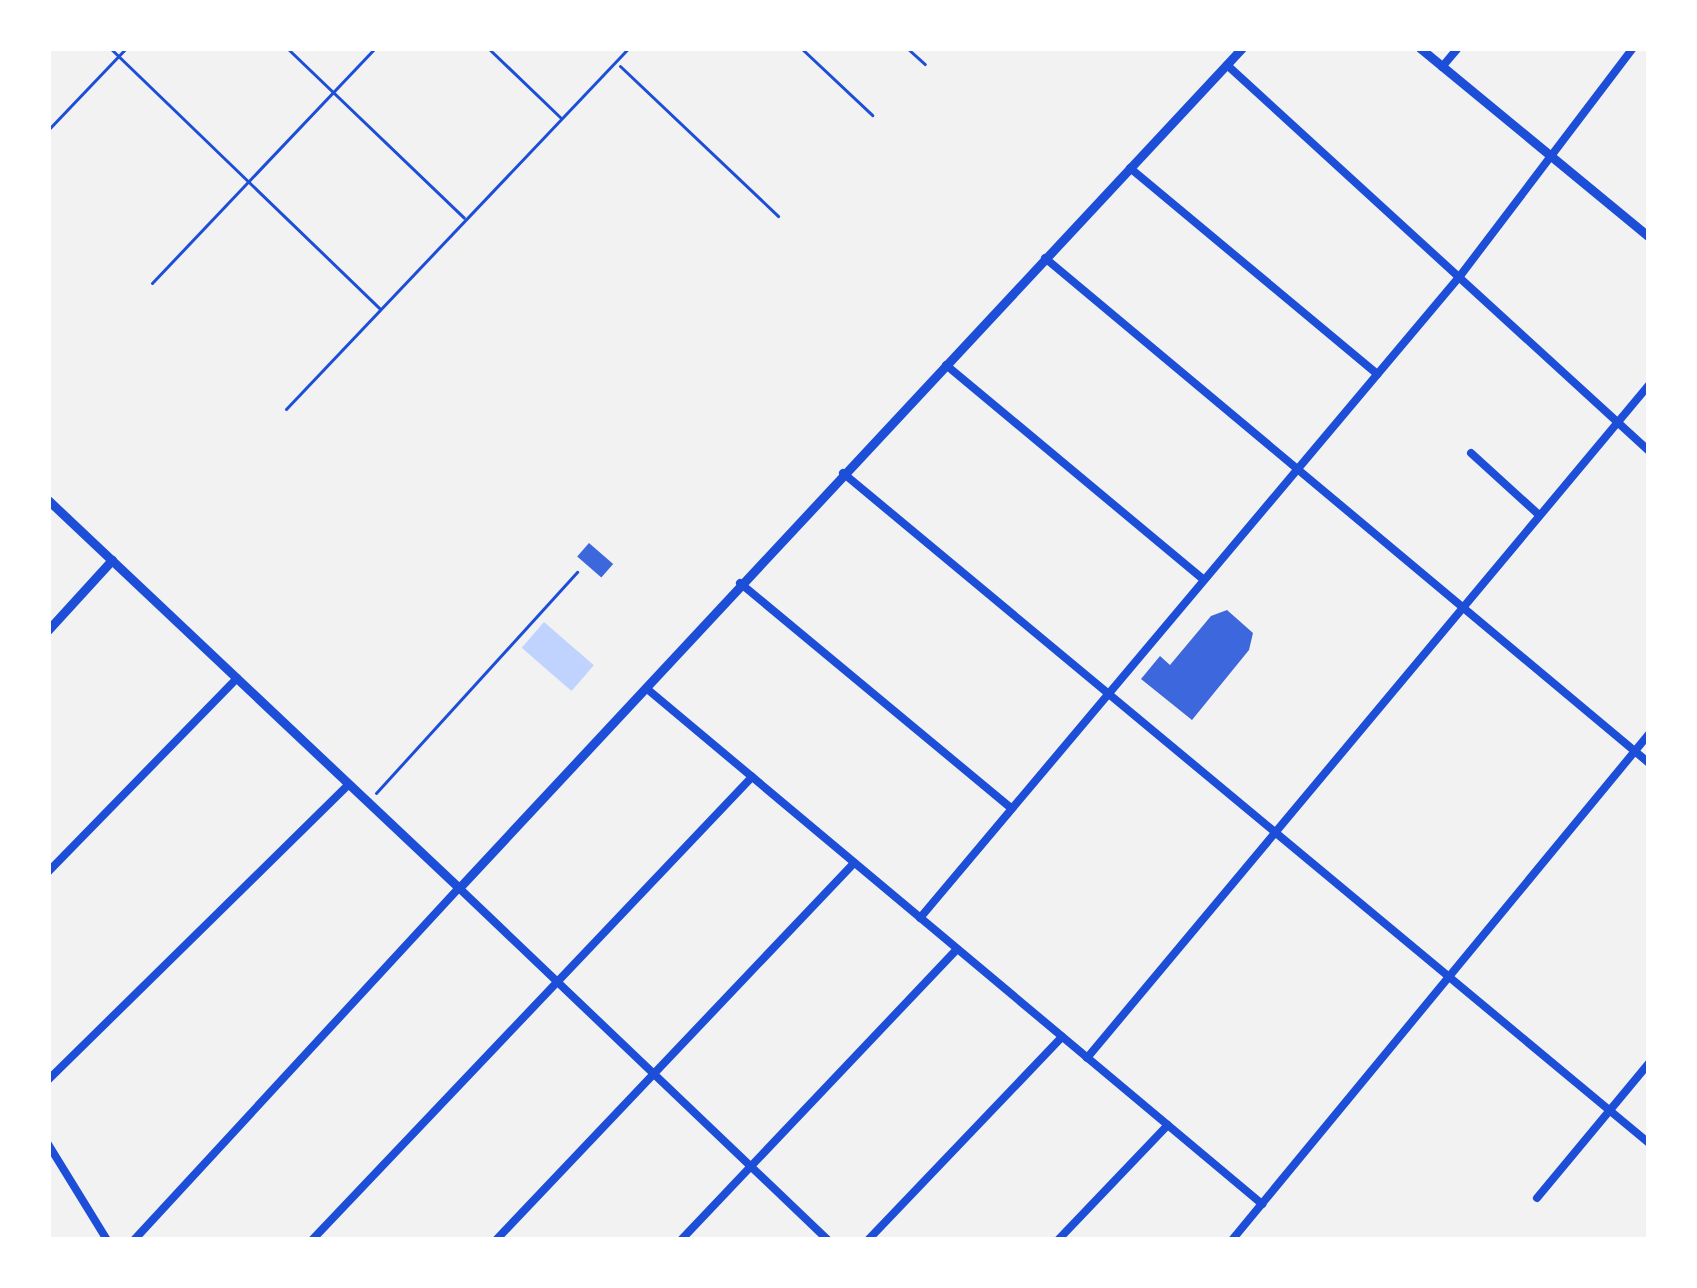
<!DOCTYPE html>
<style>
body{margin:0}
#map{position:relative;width:1697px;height:1288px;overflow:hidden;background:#f2f2f2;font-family:Commissioner,sans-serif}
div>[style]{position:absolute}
.water>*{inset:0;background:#bfd3fe;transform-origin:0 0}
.building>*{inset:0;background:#3d67dc;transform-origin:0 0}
.path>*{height:3px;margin:-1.5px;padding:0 1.5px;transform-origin:1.5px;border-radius:1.5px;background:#1d4ed8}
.service>*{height:3px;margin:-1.5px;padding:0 1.5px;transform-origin:1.5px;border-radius:1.5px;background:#1d4ed8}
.minor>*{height:8px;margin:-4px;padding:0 4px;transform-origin:4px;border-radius:4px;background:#1d4ed8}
.tertiary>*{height:9px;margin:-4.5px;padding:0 4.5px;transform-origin:4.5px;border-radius:4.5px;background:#1d4ed8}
span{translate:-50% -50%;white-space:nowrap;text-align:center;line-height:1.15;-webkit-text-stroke:12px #fff;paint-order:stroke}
.frame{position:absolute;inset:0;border:51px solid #fff;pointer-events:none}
</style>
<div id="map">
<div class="water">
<i style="left:544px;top:622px;width:66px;height:34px;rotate:41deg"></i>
</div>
<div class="building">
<i style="left:589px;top:543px;width:32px;height:18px;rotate:41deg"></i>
<i style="clip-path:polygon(1227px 610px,1253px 633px,1249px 650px,1192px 720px,1141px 679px,1160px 656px,1170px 665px,1211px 616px)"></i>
</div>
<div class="path">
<i style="left:801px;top:48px;width:98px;rotate:43.3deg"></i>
<i style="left:907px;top:48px;width:24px;rotate:42deg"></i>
<i style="left:620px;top:66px;width:218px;rotate:43.5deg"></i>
<i style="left:376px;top:793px;width:299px;rotate:-47.7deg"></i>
</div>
<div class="service">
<i style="left:110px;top:48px;width:374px;rotate:44deg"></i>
<i style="left:287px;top:48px;width:245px;rotate:43.8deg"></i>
<i style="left:488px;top:48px;width:100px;rotate:43.8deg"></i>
<i style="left:48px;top:130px;width:113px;rotate:-46.4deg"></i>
<i style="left:152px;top:283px;width:324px;rotate:-46.5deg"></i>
<i style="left:286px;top:409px;width:497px;rotate:-46.5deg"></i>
</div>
<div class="minor">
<i style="left:1227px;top:65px;width:572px;rotate:42.45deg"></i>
<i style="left:1442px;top:67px;width:25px;rotate:-50deg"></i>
<i style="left:1130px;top:168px;width:322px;rotate:39.8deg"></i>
<i style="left:1045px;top:258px;width:787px;rotate:39.9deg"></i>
<i style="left:946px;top:365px;width:333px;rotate:39.8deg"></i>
<i style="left:1471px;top:453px;width:91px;rotate:42.3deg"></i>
<i style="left:843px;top:473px;width:1048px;rotate:39.74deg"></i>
<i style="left:740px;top:583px;width:352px;rotate:39.7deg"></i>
<i style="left:646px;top:688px;width:804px;rotate:39.95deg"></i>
<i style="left:48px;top:872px;width:271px;rotate:-45.7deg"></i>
<i style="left:920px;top:918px;width:839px;rotate:-49.93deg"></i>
<i style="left:1460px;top:276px;width:286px;rotate:-52.8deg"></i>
<i style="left:1087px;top:1058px;width:877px;rotate:-50.14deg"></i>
<i style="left:48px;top:1080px;width:422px;rotate:-44.5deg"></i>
<i style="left:48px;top:1144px;width:113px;rotate:58.4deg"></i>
<i style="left:1537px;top:1198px;width:175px;rotate:-50.3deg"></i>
<i style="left:134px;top:1240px;width:479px;rotate:-47.3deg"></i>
<i style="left:459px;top:888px;width:510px;rotate:43.65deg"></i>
<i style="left:312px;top:1240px;width:639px;rotate:-46.46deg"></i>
<i style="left:496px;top:1240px;width:520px;rotate:-46.48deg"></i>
<i style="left:681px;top:1240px;width:401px;rotate:-46.5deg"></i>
<i style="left:868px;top:1240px;width:281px;rotate:-46.3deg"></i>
<i style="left:1058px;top:1240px;width:159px;rotate:-46.3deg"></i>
<i style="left:1232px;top:1240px;width:656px;rotate:-50.51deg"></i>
</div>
<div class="tertiary">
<i style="left:1420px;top:48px;width:297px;rotate:39.5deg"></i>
<i style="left:48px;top:500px;width:565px;rotate:43.35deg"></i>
<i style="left:459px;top:888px;width:1148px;rotate:-47.01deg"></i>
<i style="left:48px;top:630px;width:95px;rotate:-47.6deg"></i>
</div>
<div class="frame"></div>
</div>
